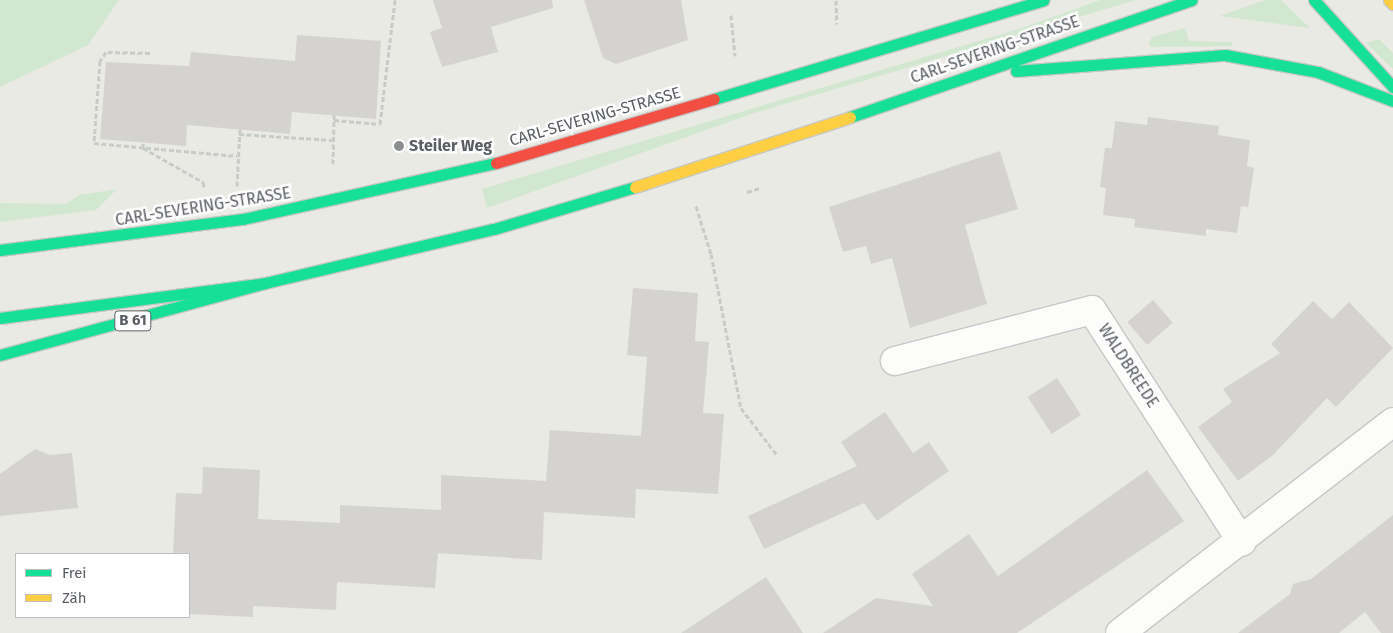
<!DOCTYPE html>
<meta charset="utf-8">
<style>
body{margin:0}
#map{position:relative;width:1393px;height:633px;overflow:hidden;background:#eaeae5;font-family:"Fira Sans",sans-serif}
div>[style]{position:absolute}
.green>*{inset:0;background:#d2e7d0}
.building>*{inset:0;background:#d4d3d0;transform-origin:0 0}
.path>*{height:3px;margin-top:-1.5px;transform-origin:0;background:repeating-linear-gradient(90deg,#c7ccc9 0 5px,transparent 0 7.5px)}
.roads{filter:drop-shadow(1px 0 #c7c7c7) drop-shadow(-1px 0 #c7c7c7) drop-shadow(0 1px #c7c7c7) drop-shadow(0 -1px #c7c7c7)}
.street>*{height:28px;margin:-14px;padding:0 14px;transform-origin:14px;border-radius:14px;background:#fcfcfb}
.fast>*{height:11px;margin:-5.5px;padding:0 5.5px;transform-origin:5.5px;border-radius:5.5px;background:#16e098}
.slow>*{height:11px;margin:-5.5px;padding:0 5.5px;transform-origin:5.5px;border-radius:5.5px;background:#ffcf43}
.jam>*{height:11px;margin:-5.5px;padding:0 5.5px;transform-origin:5.5px;border-radius:5.5px;background:#f24e42}
.dots>*{width:14px;height:14px;translate:-50% -50%;box-sizing:border-box;border:2px solid #fff;border-radius:50%}
span{translate:-50% -50%;white-space:nowrap;text-align:center;line-height:1.15;-webkit-text-stroke:5px #fff;paint-order:stroke}
.shield-label span{padding:1px 4px;background:#fff;border:1px solid;border-radius:4px;-webkit-text-stroke-width:0}
.shield-label{font-size:15px;color:#5a5e63;font-weight:700}
.street-label{font-size:16px;color:#5a5e63}
.poi-label{font-size:16px;color:#5a5e63;font-weight:700}
.left{translate:0 -50%;text-align:left}
.legend{position:absolute;left:15px;top:553px;width:175px;height:65px;box-sizing:border-box;background:#fff;border:1px solid #bdbfc1;margin:0;padding:6px 9px;list-style:none;font-size:15px;color:#5a5e63}
.legend li{display:flex;align-items:center;gap:10px;height:25px}
.legend b{width:25px;border:1px solid #bdbfc1}
</style>
<div id="map">
<div class="green">
<i style="clip-path:polygon(0 0,119px 0,88px 45px,0 87px)"></i>
<i style="clip-path:polygon(1100px 0,1136px 0,754px 113px,487px 208px,482px 189px,1019px 29px)"></i>
<i style="clip-path:polygon(1265px 0,1281px 0,1310px 28px,1220px 16px)"></i>
<i style="clip-path:polygon(1185px 28px,1189px 41px,1233px 42px,1232px 46px,1152px 47px,1148px 44px,1152px 37px)"></i>
<i style="clip-path:polygon(1379px 39px,1393px 53px,1393px 69px,1366px 43px)"></i>
<i style="clip-path:polygon(117px 189px,96px 210px,0 222px,0 203px,66px 204px,79px 195px)"></i>
</div>
<div class="building">
<i style="clip-path:polygon(433px 0,552px 0,553px 8px,491px 27px,498px 52px,442px 67px,430px 32px,442px 28px)"></i>
<i style="clip-path:polygon(584px 0,681px 0,688px 40px,616px 64px,603px 58px)"></i>
<i style="clip-path:polygon(297px 35px,381px 41px,376px 119px,292px 112px,290px 134px,187px 125px,186px 146px,100px 139px,106px 62px,189px 66px,191px 52px,295px 61px)"></i>
<i style="clip-path:polygon(1148px 117px,1219px 126px,1218px 135px,1250px 140px,1247px 166px,1254px 168px,1248px 207px,1241px 206px,1237px 233px,1206px 229px,1206px 236px,1134px 227px,1135px 219px,1103px 215px,1106px 188px,1100px 187px,1105px 148px,1112px 148px,1115px 121px,1147px 125px)"></i>
<i style="clip-path:polygon(1000px 151px,1018px 209px,965px 225px,987px 304px,910px 328px,892px 258px,871px 264px,866px 246px,843px 252px,829px 207px)"></i>
<i style="clip-path:polygon(633px 288px,698px 293px,695px 341px,709px 342px,703px 413px,724px 414px,718px 494px,636px 489px,635px 518px,544px 512px,542px 560px,438px 553px,435px 588px,337px 582px,336px 610px,253px 606px,253px 617px,189px 614px,189px 554px,173px 554px,176px 493px,202px 494px,203px 467px,260px 470px,258px 519px,340px 523px,340px 505px,441px 510px,441px 475px,546px 481px,550px 430px,641px 436px,647px 357px,627px 355px)"></i>
<i style="left:1153px;top:300px;width:30px;height:34px;rotate:49deg"></i>
<i style="clip-path:polygon(1313px 301px,1332px 319px,1349px 302px,1393px 348px,1336px 407px,1327px 398px,1272px 456px,1238px 481px,1198px 427px,1232px 402px,1223px 389px,1280px 353px,1271px 344px)"></i>
<i style="left:1057px;top:378px;width:44px;height:35px;rotate:57deg"></i>
<i style="clip-path:polygon(885px 412px,913px 453px,929px 442px,949px 471px,877px 521px,864px 503px,764px 549px,748px 516px,857px 466px,841px 442px)"></i>
<i style="clip-path:polygon(35px 449px,50px 455px,72px 453px,78px 508px,0 516px,0 474px)"></i>
<i style="clip-path:polygon(1147px 470px,1184px 521px,1017px 633px,823px 633px,876px 598px,933px 606px,912px 574px,969px 534px,998px 576px)"></i>
<i style="clip-path:polygon(1393px 515px,1393px 633px,1381px 633px,1365px 612px,1339px 633px,1238px 633px,1290px 594px,1293px 584px,1311px 579px)"></i>
<i style="clip-path:polygon(766px 577px,803px 633px,681px 633px)"></i>
</div>
<div class="path">
<i style="left:836px;top:0;width:24px;rotate:88deg"></i>
<i style="left:731px;top:15px;width:41px;rotate:84.4deg"></i>
<i style="left:150px;top:53px;width:44px;rotate:-178.7deg"></i>
<i style="left:106px;top:52px;width:11px;rotate:124deg"></i>
<i style="left:100px;top:61px;width:82px;rotate:94.2deg"></i>
<i style="left:94px;top:143px;width:144px;rotate:5.2deg"></i>
<i style="left:334px;top:120px;width:46px;rotate:5deg"></i>
<i style="left:380px;top:124px;width:125px;rotate:-83.1deg"></i>
<i style="left:239px;top:134px;width:93px;rotate:3.7deg"></i>
<i style="left:143px;top:143px;width:5px;rotate:90deg"></i>
<i style="left:143px;top:148px;width:69px;rotate:29.5deg"></i>
<i style="left:203px;top:182px;width:7px;rotate:74deg"></i>
<i style="left:333px;top:164px;width:49px;rotate:-88.8deg"></i>
<i style="left:237px;top:186px;width:57px;rotate:-87deg"></i>
<i style="left:747px;top:192px;width:14px;rotate:-17deg"></i>
<i style="left:696px;top:206px;width:50px;rotate:72.6deg"></i>
<i style="left:711px;top:254px;width:157px;rotate:79deg"></i>
<i style="left:741px;top:408px;width:59px;rotate:52.5deg"></i>
</div>
<div class="roads">
<div class="street">
<i style="left:895px;top:361px;width:203px;rotate:-14.5deg"></i>
<i style="left:1092px;top:310px;width:276px;rotate:57.1deg"></i>
<i style="left:1120px;top:633px;width:345px;rotate:-37.7deg"></i>
</div>
<div class="fast">
<i style="left:1314px;top:0;width:118px;rotate:47.8deg"></i>
<i style="left:1016px;top:71px;width:210px;rotate:-4.4deg"></i>
<i style="left:1225px;top:55px;width:95px;rotate:10.4deg"></i>
<i style="left:1318px;top:72px;width:80px;rotate:21.1deg"></i>
<i style="left:714px;top:99px;width:344px;rotate:-16.7deg"></i>
<i style="left:850px;top:117px;width:361px;rotate:-18.9deg"></i>
<i style="left:0;top:250px;width:245px;rotate:-7.3deg"></i>
<i style="left:243px;top:219px;width:259px;rotate:-12.5deg"></i>
<i style="left:0;top:318px;width:267px;rotate:-7.5deg"></i>
<i style="left:265px;top:283px;width:235px;rotate:-13.3deg"></i>
<i style="left:494px;top:229px;width:147px;rotate:-16.6deg"></i>
<i style="left:0;top:355px;width:275px;rotate:-15.2deg"></i>
</div>
<div class="slow">
<i style="left:1389px;top:0;width:6px;rotate:45deg"></i>
<i style="left:635px;top:187px;width:226px;rotate:-18deg"></i>
</div>
<div class="jam">
<i style="left:496px;top:163px;width:227px;rotate:-16.4deg"></i>
</div>
</div>
<div class="dots">
<i style="left:399px;top:146px;background:#8c8f90"></i>
</div>
<div class="shield-label">
<span style="left:133px;top:321px">B 61</span>
</div>
<div class="street-label">
<span style="left:995px;top:50px;rotate:-19deg">CARL-SEVERING-STRASSE</span>
<span style="left:595px;top:117px;rotate:-16deg">CARL-SEVERING-STRASSE</span>
<span style="left:203px;top:207px;rotate:-9deg">CARL-SEVERING-STRASSE</span>
<span style="left:1128px;top:366px;rotate:57deg">WALDBREEDE</span>
</div>
<div class="poi-label">
<span class="left" style="left:409px;top:146px">Steiler Weg</span>
</div>
<ul class="legend">
<li><b style="height:6px;background:#16e098"></b>Frei</li>
<li><b style="height:6px;background:#ffcf43"></b>Zäh</li>
</ul>
</div>
